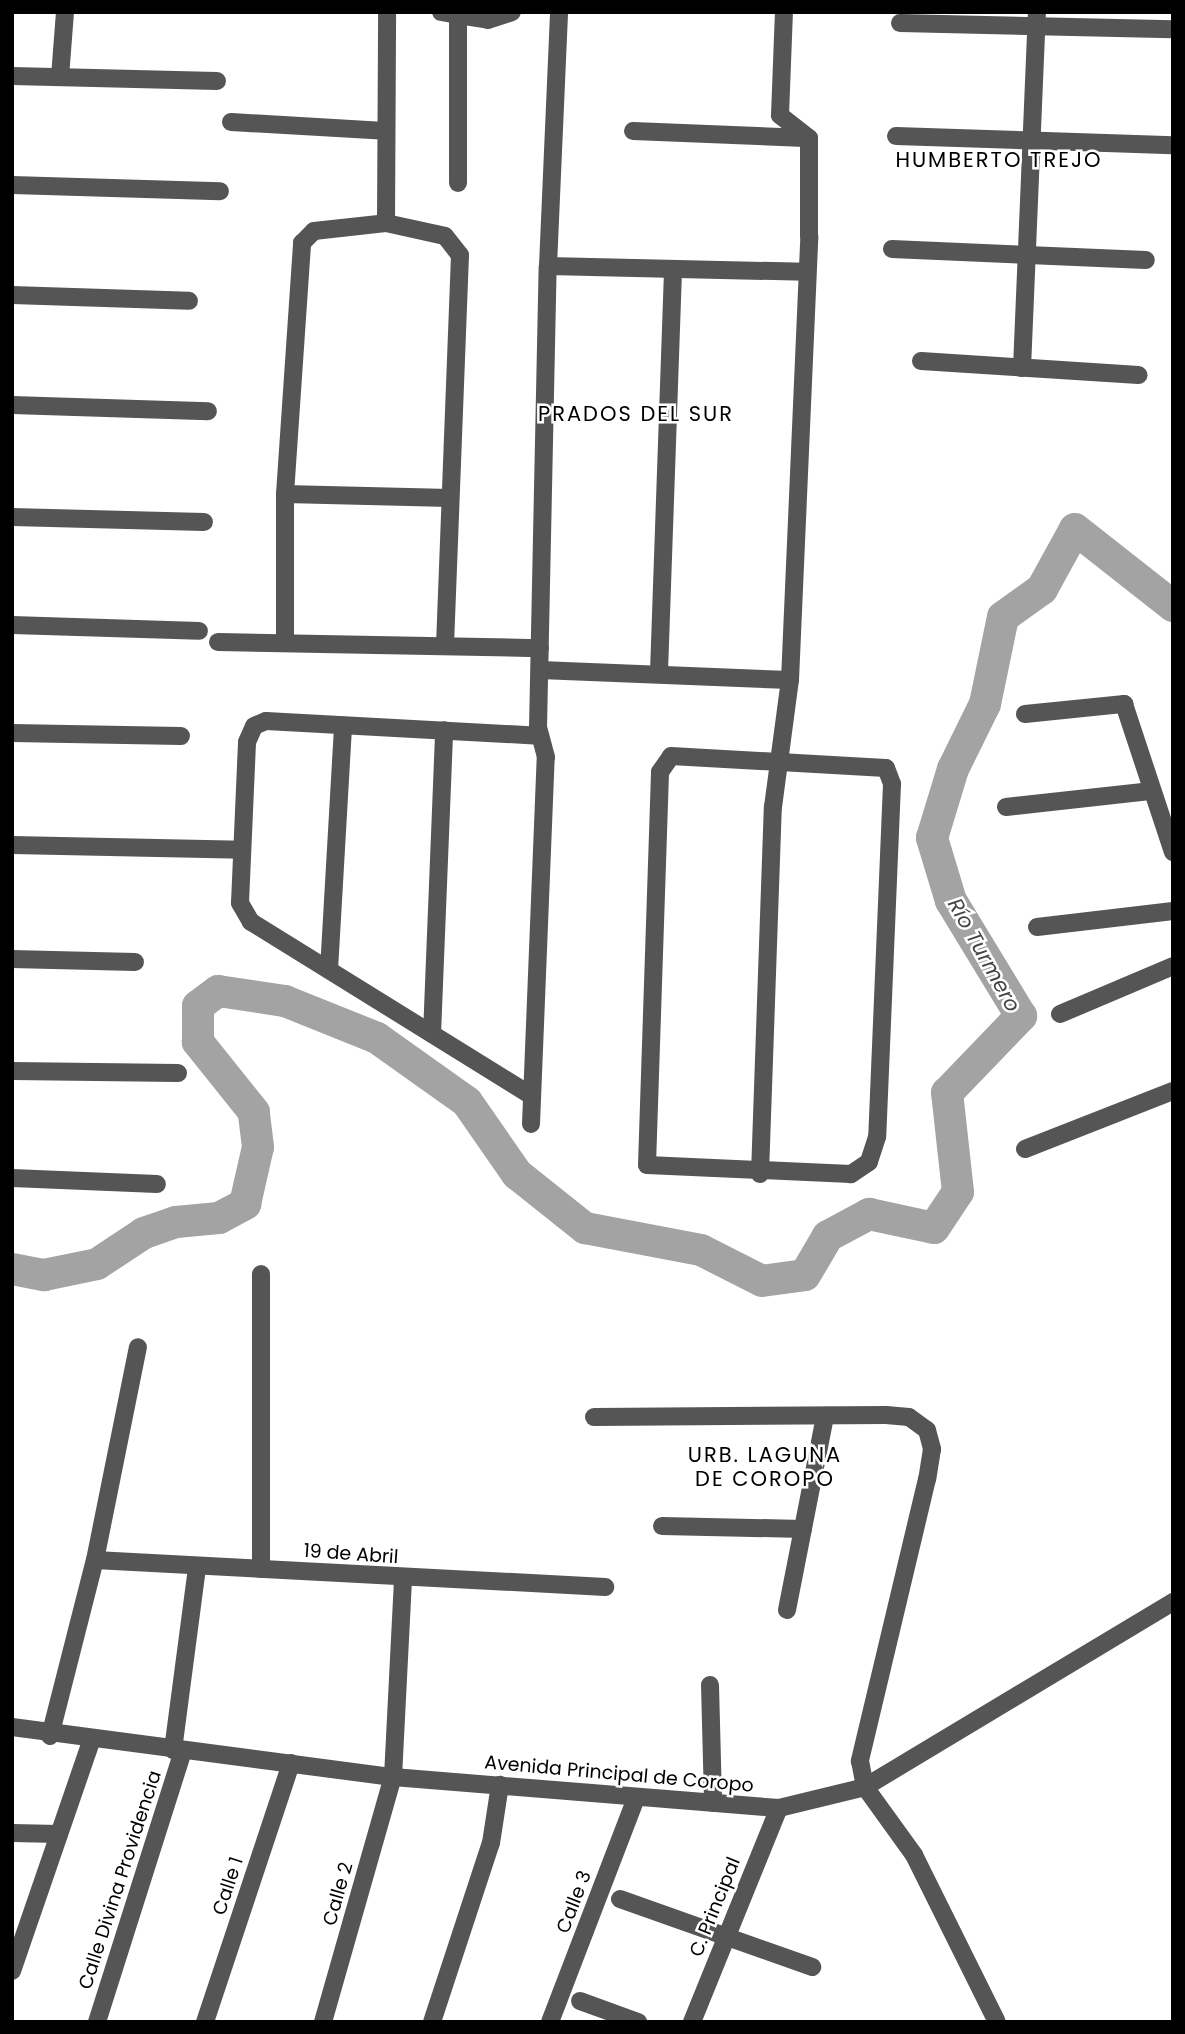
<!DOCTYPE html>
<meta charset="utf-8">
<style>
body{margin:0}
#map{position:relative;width:1185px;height:2034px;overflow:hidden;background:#fff;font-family:Poppins,sans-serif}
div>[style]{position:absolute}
.river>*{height:32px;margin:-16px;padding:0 16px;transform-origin:16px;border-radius:16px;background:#a3a3a3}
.minor>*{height:18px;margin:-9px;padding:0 9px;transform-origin:9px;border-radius:9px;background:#555}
span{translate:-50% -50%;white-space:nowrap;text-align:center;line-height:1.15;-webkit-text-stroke:5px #fff;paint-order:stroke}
.street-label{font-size:19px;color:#000}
.neighbourhood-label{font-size:21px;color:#000;letter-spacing:2px}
.water-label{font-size:21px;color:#444;font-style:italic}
.frame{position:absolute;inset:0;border:14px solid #000;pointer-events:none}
</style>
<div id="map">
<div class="river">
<i style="left:12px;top:1269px;width:33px;rotate:11deg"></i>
<i style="left:44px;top:1275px;width:54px;rotate:-11.7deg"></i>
<i style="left:97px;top:1264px;width:56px;rotate:-33.4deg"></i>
<i style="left:144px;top:1233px;width:34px;rotate:-19deg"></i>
<i style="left:176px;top:1222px;width:43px;rotate:-5.3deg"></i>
<i style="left:219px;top:1218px;width:30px;rotate:-28deg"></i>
<i style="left:245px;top:1204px;width:58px;rotate:-77.2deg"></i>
<i style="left:258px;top:1147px;width:35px;rotate:-97deg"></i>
<i style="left:254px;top:1112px;width:90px;rotate:-128.7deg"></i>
<i style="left:198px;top:1042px;width:36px;rotate:-90deg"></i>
<i style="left:198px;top:1006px;width:25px;rotate:-37deg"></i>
<i style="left:218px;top:991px;width:68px;rotate:8.5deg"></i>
<i style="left:285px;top:1001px;width:99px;rotate:21.9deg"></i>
<i style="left:377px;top:1038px;width:110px;rotate:35.4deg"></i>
<i style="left:467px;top:1102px;width:88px;rotate:55.2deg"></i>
<i style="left:517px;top:1174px;width:87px;rotate:38.5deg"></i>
<i style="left:585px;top:1228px;width:118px;rotate:10.7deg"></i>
<i style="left:701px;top:1250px;width:68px;rotate:26.9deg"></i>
<i style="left:762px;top:1281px;width:43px;rotate:-7.9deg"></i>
<i style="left:805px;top:1275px;width:45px;rotate:-59.5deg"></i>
<i style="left:828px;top:1236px;width:47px;rotate:-28.2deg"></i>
<i style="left:869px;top:1214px;width:66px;rotate:12.2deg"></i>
<i style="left:934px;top:1228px;width:43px;rotate:-56.3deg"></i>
<i style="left:958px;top:1192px;width:100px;rotate:-96.3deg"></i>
<i style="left:947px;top:1093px;width:107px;rotate:-46.1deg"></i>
<i style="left:1021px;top:1016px;width:135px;rotate:-121.3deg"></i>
<i style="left:951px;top:901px;width:66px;rotate:-106.8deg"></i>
<i style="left:932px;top:838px;width:72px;rotate:-73.1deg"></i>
<i style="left:953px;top:769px;width:72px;rotate:-63.8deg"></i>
<i style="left:985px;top:704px;width:89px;rotate:-78.3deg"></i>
<i style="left:1003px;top:617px;width:48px;rotate:-35.7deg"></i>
<i style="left:1042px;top:589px;width:68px;rotate:-61.2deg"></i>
<i style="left:1075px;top:529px;width:125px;rotate:38.2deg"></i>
</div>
<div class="minor">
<i style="left:441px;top:12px;width:17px;rotate:10deg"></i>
<i style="left:458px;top:15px;width:168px;rotate:90deg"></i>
<i style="left:458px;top:15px;width:30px;rotate:9deg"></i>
<i style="left:488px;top:20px;width:25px;rotate:-18deg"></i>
<i style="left:900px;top:23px;width:273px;rotate:1.3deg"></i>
<i style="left:12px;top:76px;width:205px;rotate:1.4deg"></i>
<i style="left:60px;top:77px;width:65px;rotate:-85.6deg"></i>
<i style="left:231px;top:122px;width:154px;rotate:3.3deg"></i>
<i style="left:633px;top:131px;width:172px;rotate:2.3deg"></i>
<i style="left:896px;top:136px;width:277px;rotate:1.9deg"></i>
<i style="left:12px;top:185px;width:208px;rotate:1.7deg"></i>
<i style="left:386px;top:223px;width:211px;rotate:-89.7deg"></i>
<i style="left:892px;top:249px;width:254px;rotate:2.5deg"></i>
<i style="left:548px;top:266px;width:254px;rotate:-87.5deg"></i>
<i style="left:12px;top:295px;width:177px;rotate:1.9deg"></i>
<i style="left:921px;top:361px;width:218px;rotate:3.7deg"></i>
<i style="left:1022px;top:368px;width:356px;rotate:-87.6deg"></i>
<i style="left:12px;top:405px;width:196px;rotate:1.8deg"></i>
<i style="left:285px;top:494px;width:165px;rotate:1.4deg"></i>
<i style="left:12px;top:517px;width:192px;rotate:1.5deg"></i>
<i style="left:12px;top:625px;width:187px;rotate:1.8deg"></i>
<i style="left:285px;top:641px;width:147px;rotate:-90deg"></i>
<i style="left:285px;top:494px;width:252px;rotate:-86.1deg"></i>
<i style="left:302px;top:243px;width:17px;rotate:-45deg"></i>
<i style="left:314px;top:231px;width:72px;rotate:-6.3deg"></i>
<i style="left:386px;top:223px;width:60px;rotate:12.4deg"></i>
<i style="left:445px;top:236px;width:24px;rotate:52deg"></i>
<i style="left:460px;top:255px;width:389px;rotate:92.2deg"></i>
<i style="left:218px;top:642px;width:322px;rotate:1.1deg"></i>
<i style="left:540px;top:670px;width:250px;rotate:2.3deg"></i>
<i style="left:659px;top:672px;width:403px;rotate:-88deg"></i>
<i style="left:1025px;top:714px;width:100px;rotate:-5.8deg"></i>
<i style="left:1124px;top:704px;width:156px;rotate:71.7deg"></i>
<i style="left:12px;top:733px;width:169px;rotate:1deg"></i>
<i style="left:671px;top:756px;width:215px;rotate:3.2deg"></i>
<i style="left:886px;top:768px;width:17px;rotate:69deg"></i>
<i style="left:892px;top:784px;width:353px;rotate:92.4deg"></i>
<i style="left:877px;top:1137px;width:26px;rotate:108deg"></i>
<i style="left:869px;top:1162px;width:22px;rotate:146deg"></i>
<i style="left:851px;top:1174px;width:204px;rotate:-177.5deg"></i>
<i style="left:647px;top:1165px;width:393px;rotate:-88.1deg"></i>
<i style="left:660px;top:772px;width:19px;rotate:-55deg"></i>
<i style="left:1006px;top:807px;width:147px;rotate:-6.3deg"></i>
<i style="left:12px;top:845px;width:230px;rotate:1.2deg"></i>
<i style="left:1037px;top:927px;width:137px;rotate:-6.7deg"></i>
<i style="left:12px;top:959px;width:123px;rotate:1.4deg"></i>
<i style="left:329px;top:970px;width:245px;rotate:-86.7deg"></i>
<i style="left:1060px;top:1014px;width:123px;rotate:-23deg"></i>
<i style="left:432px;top:1034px;width:304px;rotate:-87.7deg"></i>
<i style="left:12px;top:1071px;width:166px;rotate:0.7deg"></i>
<i style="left:532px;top:1096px;width:331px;rotate:-148.2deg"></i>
<i style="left:251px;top:922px;width:22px;rotate:-120deg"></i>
<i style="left:240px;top:903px;width:161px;rotate:-87.5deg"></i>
<i style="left:247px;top:742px;width:17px;rotate:-66deg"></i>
<i style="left:254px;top:726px;width:13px;rotate:-23deg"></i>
<i style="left:266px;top:721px;width:273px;rotate:3.1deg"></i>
<i style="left:531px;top:1124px;width:367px;rotate:-87.7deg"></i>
<i style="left:546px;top:757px;width:30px;rotate:-105deg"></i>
<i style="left:538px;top:728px;width:462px;rotate:-88.8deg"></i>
<i style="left:548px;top:266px;width:258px;rotate:1.3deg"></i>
<i style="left:1025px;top:1149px;width:159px;rotate:-21.4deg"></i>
<i style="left:760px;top:1174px;width:367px;rotate:-88deg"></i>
<i style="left:773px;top:807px;width:128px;rotate:-82.4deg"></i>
<i style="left:790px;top:680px;width:444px;rotate:-87.5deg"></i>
<i style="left:809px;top:236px;width:98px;rotate:-90deg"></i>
<i style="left:809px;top:138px;width:37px;rotate:-142deg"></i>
<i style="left:780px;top:115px;width:103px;rotate:-87.8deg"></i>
<i style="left:12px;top:1178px;width:145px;rotate:2.4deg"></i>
<i style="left:261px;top:1274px;width:295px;rotate:90deg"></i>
<i style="left:594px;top:1417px;width:292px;rotate:-0.4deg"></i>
<i style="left:886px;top:1415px;width:23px;rotate:5deg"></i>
<i style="left:909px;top:1417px;width:22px;rotate:36deg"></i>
<i style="left:927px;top:1430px;width:20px;rotate:75deg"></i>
<i style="left:932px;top:1449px;width:30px;rotate:99deg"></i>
<i style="left:927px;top:1479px;width:290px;rotate:103.4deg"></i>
<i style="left:860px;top:1761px;width:26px;rotate:79deg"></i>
<i style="left:865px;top:1787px;width:84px;rotate:54.2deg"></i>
<i style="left:914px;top:1855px;width:186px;rotate:63.6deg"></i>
<i style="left:662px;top:1526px;width:141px;rotate:1.2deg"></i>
<i style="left:95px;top:1560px;width:511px;rotate:3.03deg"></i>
<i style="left:787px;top:1610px;width:198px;rotate:-78.9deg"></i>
<i style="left:710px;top:1685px;width:118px;rotate:88.5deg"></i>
<i style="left:12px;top:1727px;width:384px;rotate:7.5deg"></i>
<i style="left:393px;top:1777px;width:387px;rotate:4.6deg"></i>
<i style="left:779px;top:1808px;width:89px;rotate:-13.7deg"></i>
<i style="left:865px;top:1787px;width:359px;rotate:-31deg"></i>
<i style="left:50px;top:1736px;width:182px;rotate:-75.7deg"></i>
<i style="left:95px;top:1560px;width:217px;rotate:-78.6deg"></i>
<i style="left:173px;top:1750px;width:184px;rotate:-82.5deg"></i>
<i style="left:12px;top:1833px;width:47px;rotate:1.2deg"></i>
<i style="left:620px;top:1899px;width:204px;rotate:19.5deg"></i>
<i style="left:12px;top:1971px;width:243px;rotate:-71deg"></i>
<i style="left:580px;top:2001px;width:62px;rotate:19.9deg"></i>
<i style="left:97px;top:2022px;width:284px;rotate:-72.4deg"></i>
<i style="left:205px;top:2022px;width:273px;rotate:-71.6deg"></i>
<i style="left:323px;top:2022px;width:255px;rotate:-74.1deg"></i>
<i style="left:393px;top:1777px;width:198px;rotate:-87.1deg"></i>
<i style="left:432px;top:2022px;width:188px;rotate:-71.8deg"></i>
<i style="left:491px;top:1843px;width:59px;rotate:-81.2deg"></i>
<i style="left:550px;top:2022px;width:240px;rotate:-69deg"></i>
<i style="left:692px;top:2022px;width:231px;rotate:-67.9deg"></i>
</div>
<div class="street-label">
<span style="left:351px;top:1554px;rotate:4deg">19 de Abril</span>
<span style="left:619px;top:1774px;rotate:5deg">Avenida Principal de Coropo</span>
<span style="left:120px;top:1880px;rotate:-72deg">Calle Divina Providencia</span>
<span style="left:228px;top:1886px;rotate:-72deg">Calle 1</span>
<span style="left:338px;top:1894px;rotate:-74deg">Calle 2</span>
<span style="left:574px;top:1902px;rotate:-69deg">Calle 3</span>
<span style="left:715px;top:1907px;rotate:-68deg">C. Principal</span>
</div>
<div class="neighbourhood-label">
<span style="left:999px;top:160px">HUMBERTO TREJO</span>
<span style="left:636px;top:414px">PRADOS DEL SUR</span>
<span style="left:765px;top:1467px">URB. LAGUNA<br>DE COROPO</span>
</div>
<div class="water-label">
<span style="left:984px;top:955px;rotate:61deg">Río Turmero</span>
</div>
<div class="frame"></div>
</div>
